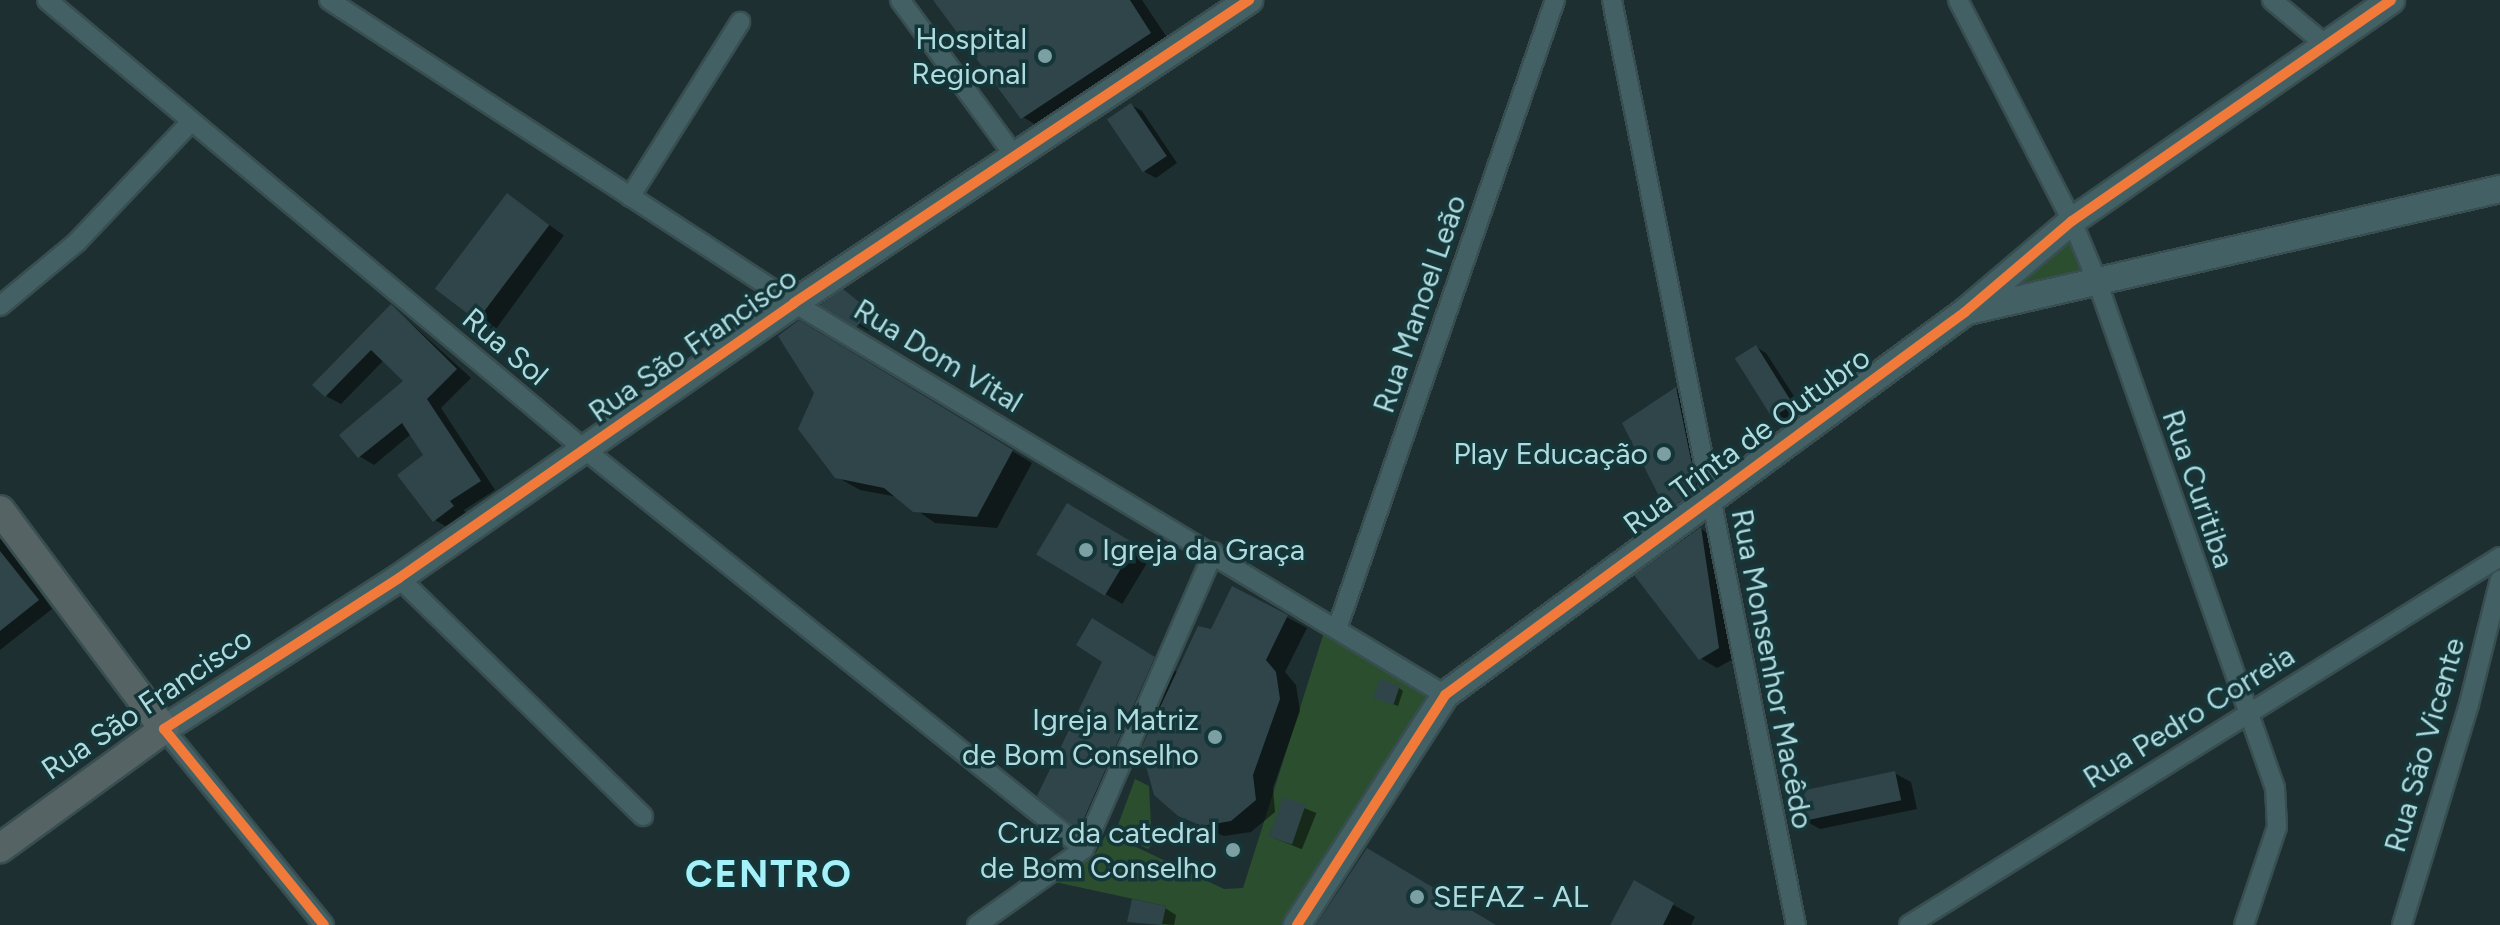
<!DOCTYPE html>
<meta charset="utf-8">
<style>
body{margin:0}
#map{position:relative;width:2500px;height:925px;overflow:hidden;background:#1d2f31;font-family:Figtree,sans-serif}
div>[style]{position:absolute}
.green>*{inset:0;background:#2b4e2e}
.shadow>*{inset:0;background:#0007;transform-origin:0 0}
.building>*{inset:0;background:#2f454a;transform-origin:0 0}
.roads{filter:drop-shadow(2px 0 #384e50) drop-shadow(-2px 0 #384e50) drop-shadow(0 2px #384e50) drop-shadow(0 -2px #384e50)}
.street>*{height:18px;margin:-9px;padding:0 9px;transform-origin:9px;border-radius:9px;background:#436164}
.secondary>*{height:26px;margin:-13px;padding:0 13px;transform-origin:13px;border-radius:13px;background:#436164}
.primary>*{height:28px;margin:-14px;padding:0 14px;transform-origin:14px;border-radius:14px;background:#556365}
.cycleway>*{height:10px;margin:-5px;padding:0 5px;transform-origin:5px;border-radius:5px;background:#f17a3a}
.dots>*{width:22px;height:22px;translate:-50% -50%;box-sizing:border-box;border:4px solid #153639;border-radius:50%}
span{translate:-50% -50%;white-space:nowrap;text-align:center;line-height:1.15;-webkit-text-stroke:7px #153639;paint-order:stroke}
.poi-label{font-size:30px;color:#aedbe0}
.right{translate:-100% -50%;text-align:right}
.left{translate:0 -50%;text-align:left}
.street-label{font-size:30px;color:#aedbe0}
.district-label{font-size:38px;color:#a4f1f9;font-weight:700;letter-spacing:2px}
</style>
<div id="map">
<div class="green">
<i style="clip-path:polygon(2072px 221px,2097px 281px,1965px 312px)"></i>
<i style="clip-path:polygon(1325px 629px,1431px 698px,1284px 925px,1162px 925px,1166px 906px,1055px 882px,1095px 854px,1107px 833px,1224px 889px,1243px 888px)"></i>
<i style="clip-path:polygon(1135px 779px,1149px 786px,1152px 845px,1148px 849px,1115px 833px)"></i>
</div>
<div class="shadow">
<i style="clip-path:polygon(935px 0,1142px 0,1172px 45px,1044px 130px,1023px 117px)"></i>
<i style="clip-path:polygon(1131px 105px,1142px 111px,1177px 163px,1156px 178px,1145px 172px)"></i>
<i style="left:508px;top:195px;width:69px;height:118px;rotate:36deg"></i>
<i style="clip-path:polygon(854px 298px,881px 319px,868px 331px,824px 305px)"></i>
<i style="clip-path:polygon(392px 306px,471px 378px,441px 408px,495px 490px,464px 510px,467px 515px,450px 529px,435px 520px,426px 455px,410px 435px,374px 465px,359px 456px,406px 381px,384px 360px,341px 404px,326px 396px)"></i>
<i style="clip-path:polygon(819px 334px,1032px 463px,997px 528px,935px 523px,898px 497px,860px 490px,839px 478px,816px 392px)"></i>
<i style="clip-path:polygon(1756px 347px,1766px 353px,1803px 410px,1785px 422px,1774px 416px)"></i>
<i style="clip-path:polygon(1676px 389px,1692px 398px,1712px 495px,1685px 520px,1668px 510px)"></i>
<i style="left:1068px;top:506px;width:97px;height:56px;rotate:31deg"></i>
<i style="clip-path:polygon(1701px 529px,1717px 538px,1735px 658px,1717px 668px,1700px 658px)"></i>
<i style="clip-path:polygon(0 536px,52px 609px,0 650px)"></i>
<i style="clip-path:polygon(1233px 588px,1307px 628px,1285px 672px,1296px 685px,1300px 711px,1273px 788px,1275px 812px,1251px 832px,1224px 836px,1201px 827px,1156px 794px,1142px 743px,1100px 840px,1080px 828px,1039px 795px,1104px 661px,1112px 632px,1177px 672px,1212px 631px)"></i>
<i style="clip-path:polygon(1399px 688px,1403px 691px,1398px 706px,1379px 699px)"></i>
<i style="clip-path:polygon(1894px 773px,1911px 782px,1917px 809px,1820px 829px,1804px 820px)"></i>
<i style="left:1284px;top:800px;width:35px;height:39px;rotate:22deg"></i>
<i style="clip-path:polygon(1635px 883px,1695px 917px,1691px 925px,1612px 925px)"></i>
<i style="clip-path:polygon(1165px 908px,1176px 915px,1174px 925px,1130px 921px)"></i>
</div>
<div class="building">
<i style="clip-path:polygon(933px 0,1130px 0,1151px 33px,1021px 119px)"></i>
<i style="left:1131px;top:103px;width:64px;height:29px;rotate:56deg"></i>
<i style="left:507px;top:193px;width:53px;height:120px;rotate:37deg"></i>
<i style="clip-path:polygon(843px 289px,872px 312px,856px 327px,820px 305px)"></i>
<i style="clip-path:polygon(391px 304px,457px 369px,427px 399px,481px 481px,450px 501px,454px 506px,433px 522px,397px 475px,423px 455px,402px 423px,358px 458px,339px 435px,403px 381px,371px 350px,325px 397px,312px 385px)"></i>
<i style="clip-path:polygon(799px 320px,1013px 450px,977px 517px,913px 512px,884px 488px,835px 478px,798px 429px,814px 393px,778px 336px)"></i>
<i style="left:1756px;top:345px;width:70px;height:25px;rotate:58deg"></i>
<i style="clip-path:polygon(1676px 387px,1696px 484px,1695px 491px,1667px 512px,1622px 423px)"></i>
<i style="left:1067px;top:503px;width:80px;height:60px;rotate:31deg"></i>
<i style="clip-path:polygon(1701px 527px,1719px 648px,1699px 660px,1634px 575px)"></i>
<i style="clip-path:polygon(0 551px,39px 600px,0 631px)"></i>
<i style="clip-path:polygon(1232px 586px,1288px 615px,1266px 660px,1276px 672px,1280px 699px,1253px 775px,1256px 800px,1231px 821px,1202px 826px,1178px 816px,1154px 795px,1141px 748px,1198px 626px,1211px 629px)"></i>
<i style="clip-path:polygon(1092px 618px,1155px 657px,1079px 830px,1037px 796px,1102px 662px,1076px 645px)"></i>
<i style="left:1380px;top:679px;width:21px;height:20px;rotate:19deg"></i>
<i style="left:1895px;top:771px;width:30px;height:101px;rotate:78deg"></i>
<i style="left:1283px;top:797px;width:24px;height:42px;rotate:19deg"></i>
<i style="clip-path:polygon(1367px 848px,1496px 925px,1316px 925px)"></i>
<i style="clip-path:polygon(1634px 880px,1674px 903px,1663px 925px,1610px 925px)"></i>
<i style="clip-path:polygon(1132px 899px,1166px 906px,1162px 925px,1127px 922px)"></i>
</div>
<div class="roads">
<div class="street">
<i style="left:47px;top:0;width:700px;rotate:39.9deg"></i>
<i style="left:584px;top:449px;width:640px;rotate:38.66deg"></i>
<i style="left:329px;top:0;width:555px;rotate:33.09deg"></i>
<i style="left:794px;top:303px;width:760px;rotate:31.05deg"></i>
<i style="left:900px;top:0;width:197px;rotate:53.7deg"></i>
<i style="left:1612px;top:0;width:943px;rotate:78.75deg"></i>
<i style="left:1958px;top:0;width:249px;rotate:62.7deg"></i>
<i style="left:2072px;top:221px;width:65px;rotate:67.4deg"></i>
<i style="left:2097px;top:281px;width:537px;rotate:70.65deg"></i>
<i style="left:2275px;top:788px;width:39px;rotate:87deg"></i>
<i style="left:2277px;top:827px;width:103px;rotate:108.6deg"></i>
<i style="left:2272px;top:0;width:72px;rotate:39.9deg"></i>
<i style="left:630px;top:197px;width:207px;rotate:-57.8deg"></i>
<i style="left:0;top:306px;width:100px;rotate:-39.7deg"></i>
<i style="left:77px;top:242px;width:164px;rotate:-46.5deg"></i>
<i style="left:399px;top:578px;width:341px;rotate:44.3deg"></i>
<i style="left:1338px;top:626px;width:663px;rotate:-70.88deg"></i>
<i style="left:164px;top:729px;width:253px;rotate:50.8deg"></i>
<i style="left:977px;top:925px;width:131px;rotate:-35.4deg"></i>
<i style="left:1084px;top:849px;width:324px;rotate:-66.4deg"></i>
<i style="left:1909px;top:925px;width:696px;rotate:-31.91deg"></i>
<i style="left:2402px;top:925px;width:231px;rotate:-73.1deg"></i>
<i style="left:2469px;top:704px;width:128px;rotate:-76deg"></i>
</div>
<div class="secondary">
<i style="left:1968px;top:311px;width:546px;rotate:-12.92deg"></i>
<i style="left:164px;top:729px;width:279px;rotate:-32.7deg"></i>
<i style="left:399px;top:578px;width:481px;rotate:-34.8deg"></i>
<i style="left:794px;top:303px;width:547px;rotate:-33.66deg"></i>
<i style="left:1297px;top:925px;width:274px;rotate:-57.2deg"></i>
<i style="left:1445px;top:695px;width:646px;rotate:-36.37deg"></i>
<i style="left:1965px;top:312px;width:140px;rotate:-40.4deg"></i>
<i style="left:2072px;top:221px;width:388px;rotate:-34.7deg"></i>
</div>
<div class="primary">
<i style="left:0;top:510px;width:274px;rotate:53.2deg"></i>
<i style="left:164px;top:729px;width:203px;rotate:144deg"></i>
</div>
</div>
<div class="cycleway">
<i style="left:324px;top:925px;width:253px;rotate:-129.2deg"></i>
<i style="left:164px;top:729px;width:279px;rotate:-32.7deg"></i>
<i style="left:399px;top:578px;width:481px;rotate:-34.8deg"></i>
<i style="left:794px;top:303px;width:547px;rotate:-33.66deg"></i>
<i style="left:1297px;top:925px;width:274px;rotate:-57.2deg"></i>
<i style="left:1445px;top:695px;width:646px;rotate:-36.37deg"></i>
<i style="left:1965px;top:312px;width:140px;rotate:-40.4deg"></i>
<i style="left:2072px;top:221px;width:388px;rotate:-34.7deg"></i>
</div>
<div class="dots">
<i style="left:1045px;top:56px;background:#7b9fa3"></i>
<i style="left:1664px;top:454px;background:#7b9fa3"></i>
<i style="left:1086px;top:550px;background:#7b9fa3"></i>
<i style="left:1215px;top:737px;background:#7b9fa3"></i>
<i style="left:1233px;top:850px;background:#7b9fa3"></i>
<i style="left:1417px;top:897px;background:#7b9fa3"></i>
</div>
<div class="poi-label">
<span class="right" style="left:1027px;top:56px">Hospital<br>Regional</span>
<span class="right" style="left:1648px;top:454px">Play Educação</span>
<span class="left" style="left:1102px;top:550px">Igreja da Graça</span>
<span class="right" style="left:1199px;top:737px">Igreja Matriz<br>de Bom Conselho</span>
<span class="right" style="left:1217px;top:850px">Cruz da catedral<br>de Bom Conselho</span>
<span class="left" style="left:1433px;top:897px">SEFAZ - AL</span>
</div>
<div class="street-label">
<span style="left:1420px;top:304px;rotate:-71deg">Rua Manoel Leão</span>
<span style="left:693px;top:345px;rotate:-35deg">Rua São Francisco</span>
<span style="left:505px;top:347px;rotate:40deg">Rua Sol</span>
<span style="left:938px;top:356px;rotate:31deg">Rua Dom Vital</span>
<span style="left:1747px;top:441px;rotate:-36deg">Rua Trinta de Outubro</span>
<span style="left:2198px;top:489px;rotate:71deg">Rua Curitiba</span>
<span style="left:1772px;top:669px;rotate:79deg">Rua Monsenhor Macêdo</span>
<span style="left:147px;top:704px;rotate:-34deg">Rua São Francisco</span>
<span style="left:2189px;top:717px;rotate:-32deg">Rua Pedro Correia</span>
<span style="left:2425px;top:745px;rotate:-74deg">Rua São Vicente</span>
</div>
<div class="district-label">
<span style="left:769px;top:875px">CENTRO</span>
</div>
</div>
